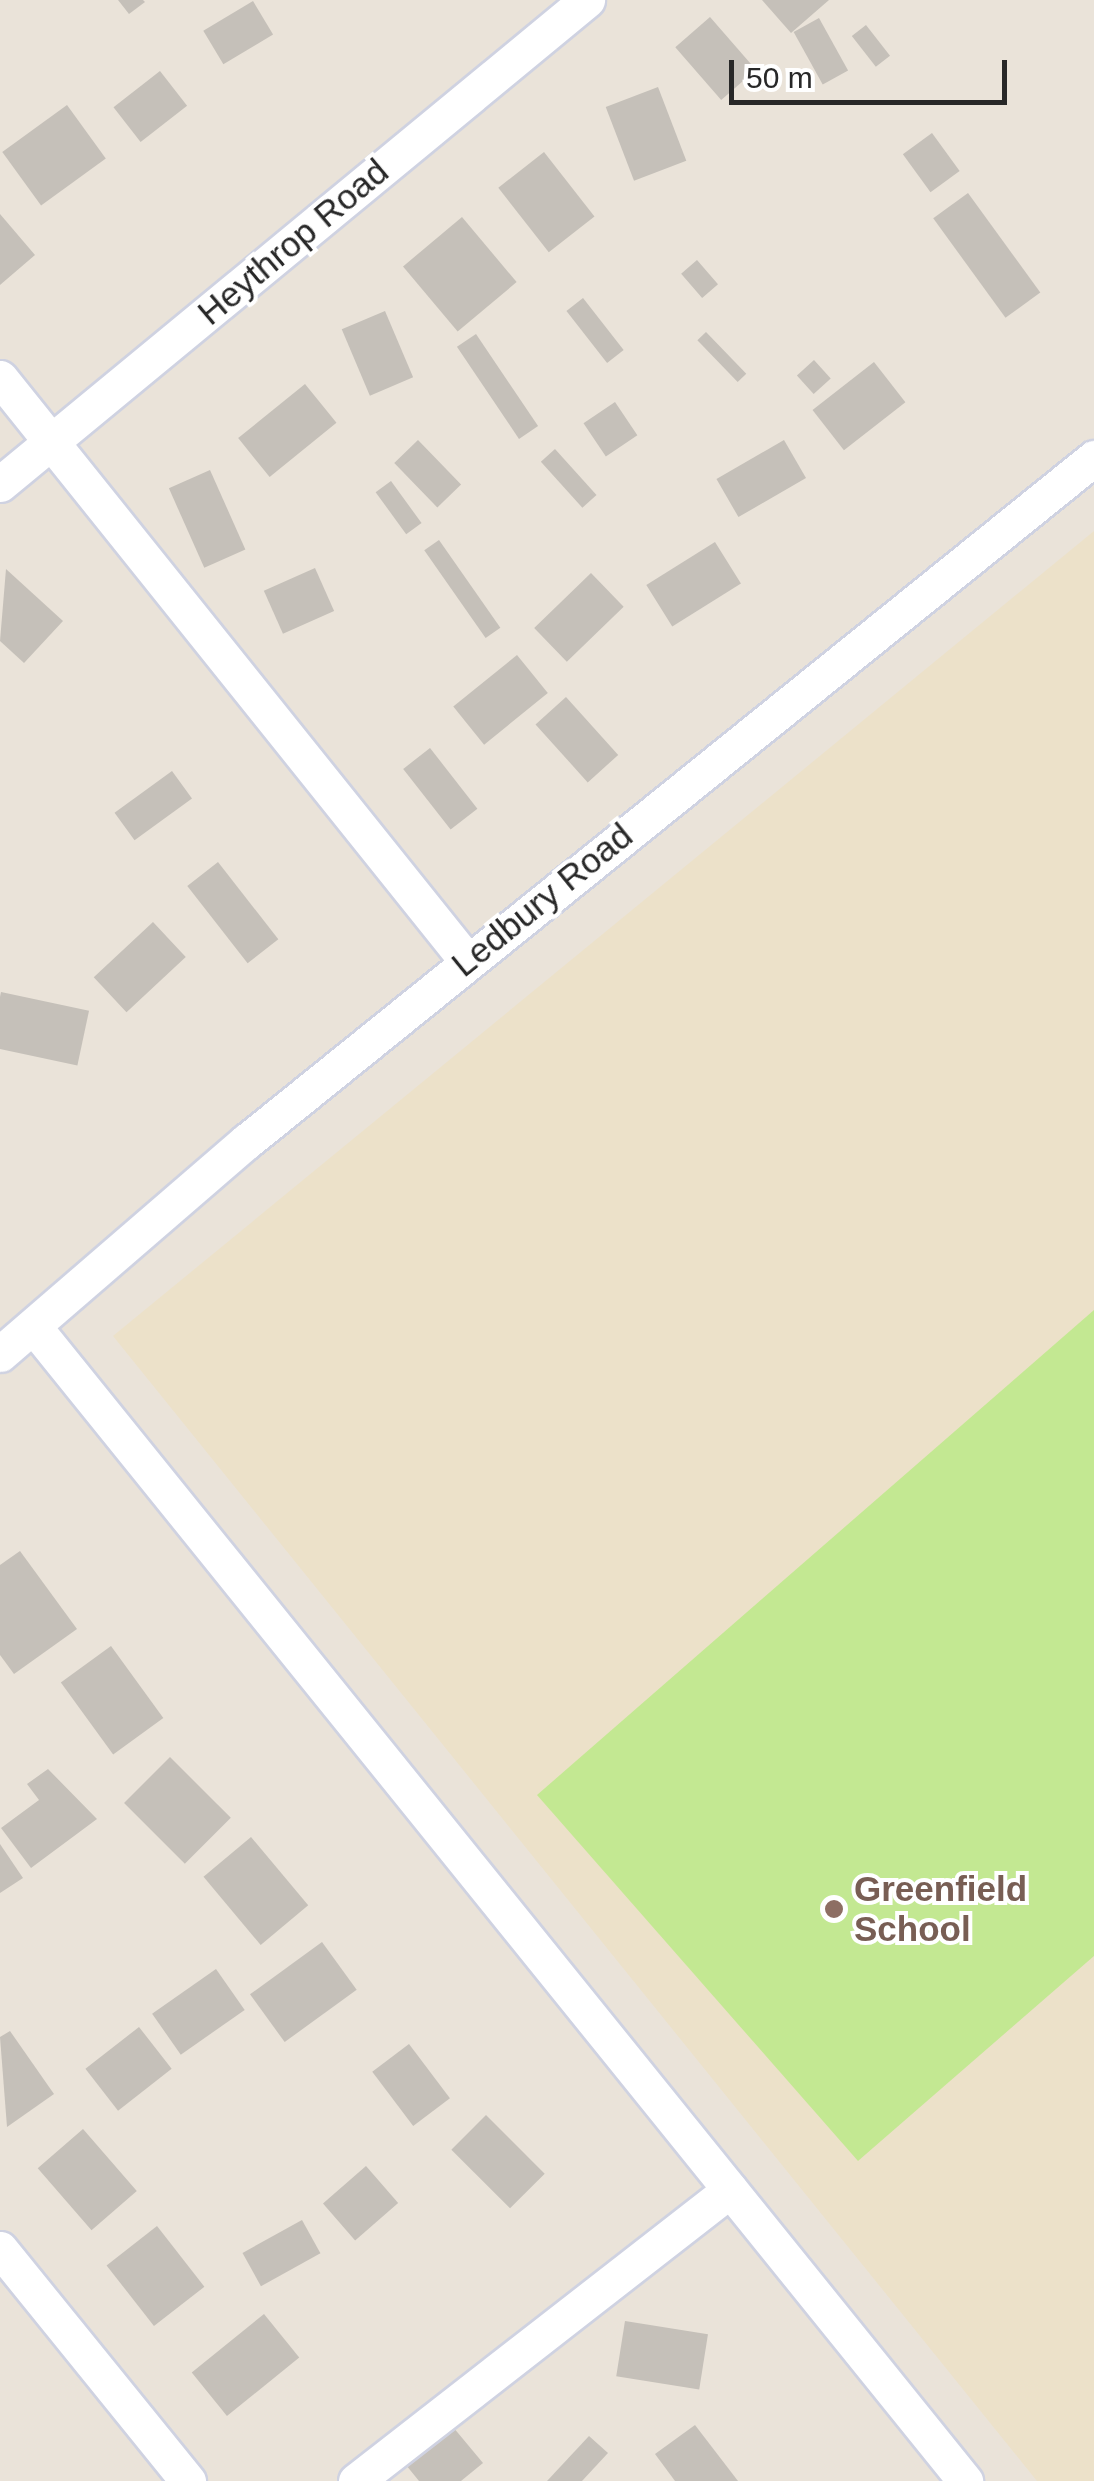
<!DOCTYPE html>
<style>
body{margin:0}
#map{position:relative;width:1094px;height:2481px;overflow:hidden;background:#eae3d9;font-family:Arial,sans-serif}
div>[style]{position:absolute}
.education>*{inset:0;background:#ece1c9}
.pitch>*{inset:0;background:#c3e892}
.building>*{inset:0;background:#c5c0b9;transform-origin:0 0}
.roads{filter:drop-shadow(2px 0 #cfd2e1) drop-shadow(-2px 0 #cfd2e1) drop-shadow(0 2px #cfd2e1) drop-shadow(0 -2px #cfd2e1)}
.street>*{height:35px;margin:-17.5px;padding:0 17.5px;transform-origin:17.5px;border-radius:17.5px;background:#fff}
.dots>*{width:28px;height:28px;translate:-50% -50%;box-sizing:border-box;border:5px solid #fff;border-radius:50%}
span{translate:-50% -50%;white-space:nowrap;text-align:center;line-height:1.15;-webkit-text-stroke:8px #fff;paint-order:stroke}
.street-label{font-size:35px;color:#282828}
.education-label{font-size:35px;color:#785e54;font-weight:700}
.left{translate:0 -50%;text-align:left}
.scale{position:absolute;left:729px;top:60px;width:278px;height:45px;box-sizing:border-box;border:5px solid #282828;border-top:0;padding-left:12px;font-size:30px;line-height:35px;white-space:nowrap;color:#282828;-webkit-text-stroke:8px #fff;paint-order:stroke}
</style>
<div id="map">
<div class="education">
<i style="clip-path:polygon(1094px 531px,1094px 2481px,1037px 2481px,113px 1336px)"></i>
</div>
<div class="pitch">
<i style="clip-path:polygon(1094px 1310px,1094px 1956px,858px 2161px,537px 1795px)"></i>
</div>
<div class="building">
<i style="clip-path:polygon(118px 0,143px 0,145px 2px,129px 14px)"></i>
<i style="clip-path:polygon(762px 0,829px 0,791px 33px)"></i>
<i style="left:253px;top:1px;width:39px;height:58px;rotate:59deg"></i>
<i style="left:710px;top:17px;width:70px;height:46px;rotate:49deg"></i>
<i style="left:819px;top:18px;width:60px;height:29px;rotate:61deg"></i>
<i style="left:866px;top:25px;width:39px;height:18px;rotate:52deg"></i>
<i style="left:160px;top:71px;width:44px;height:59px;rotate:52deg"></i>
<i style="left:658px;top:87px;width:79px;height:56px;rotate:69deg"></i>
<i style="left:67px;top:105px;width:66px;height:80px;rotate:54deg"></i>
<i style="left:932px;top:133px;width:47px;height:36px;rotate:54deg"></i>
<i style="left:544px;top:152px;width:82px;height:58px;rotate:52deg"></i>
<i style="left:968px;top:193px;width:123px;height:43px;rotate:54deg"></i>
<i style="clip-path:polygon(0 214px,35px 255px,0 285px)"></i>
<i style="left:462px;top:217px;width:85px;height:77px;rotate:50deg"></i>
<i style="left:697px;top:260px;width:32px;height:21px;rotate:49deg"></i>
<i style="left:583px;top:298px;width:66px;height:21px;rotate:52deg"></i>
<i style="left:385px;top:311px;width:72px;height:47px;rotate:67deg"></i>
<i style="left:706px;top:332px;width:58px;height:12px;rotate:46deg"></i>
<i style="left:476px;top:334px;width:111px;height:23px;rotate:56deg"></i>
<i style="left:814px;top:360px;width:25px;height:23px;rotate:48deg"></i>
<i style="left:874px;top:362px;width:51px;height:78px;rotate:52deg"></i>
<i style="left:305px;top:384px;width:50px;height:86px;rotate:51deg"></i>
<i style="left:615px;top:402px;width:40px;height:38px;rotate:56deg"></i>
<i style="left:418px;top:440px;width:62px;height:33px;rotate:46deg"></i>
<i style="left:784px;top:440px;width:44px;height:78px;rotate:60deg"></i>
<i style="left:555px;top:449px;width:62px;height:19px;rotate:48deg"></i>
<i style="left:210px;top:470px;width:87px;height:45px;rotate:66deg"></i>
<i style="left:391px;top:481px;width:52px;height:19px;rotate:54deg"></i>
<i style="left:439px;top:540px;width:107px;height:18px;rotate:55deg"></i>
<i style="left:715px;top:542px;width:49px;height:81px;rotate:58deg"></i>
<i style="left:315px;top:568px;width:47px;height:56px;rotate:66deg"></i>
<i style="clip-path:polygon(6px 569px,63px 621px,24px 663px,0 641px)"></i>
<i style="left:591px;top:573px;width:47px;height:79px;rotate:46deg"></i>
<i style="left:517px;top:655px;width:49px;height:82px;rotate:51deg"></i>
<i style="left:566px;top:697px;width:78px;height:41px;rotate:48deg"></i>
<i style="left:430px;top:748px;width:77px;height:34px;rotate:52deg"></i>
<i style="left:172px;top:771px;width:34px;height:71px;rotate:54deg"></i>
<i style="left:218px;top:862px;width:98px;height:39px;rotate:52deg"></i>
<i style="left:153px;top:922px;width:48px;height:81px;rotate:47deg"></i>
<i style="left:1px;top:992px;width:90px;height:56px;rotate:12deg"></i>
<i style="clip-path:polygon(20px 1551px,77px 1629px,14px 1674px,0 1655px,0 1565px)"></i>
<i style="left:111px;top:1646px;width:89px;height:62px;rotate:54deg"></i>
<i style="left:170px;top:1757px;width:86px;height:65px;rotate:45deg"></i>
<i style="clip-path:polygon(48px 1769px,97px 1819px,31px 1868px,1px 1828px,39px 1800px,27px 1784px)"></i>
<i style="left:251px;top:1837px;width:89px;height:62px;rotate:50deg"></i>
<i style="clip-path:polygon(0 1844px,23px 1878px,0 1893px)"></i>
<i style="left:322px;top:1942px;width:59px;height:89px;rotate:54deg"></i>
<i style="left:216px;top:1969px;width:50px;height:78px;rotate:55deg"></i>
<i style="left:139px;top:2027px;width:53px;height:68px;rotate:52deg"></i>
<i style="clip-path:polygon(10px 2031px,54px 2094px,7px 2127px,0 2037px)"></i>
<i style="left:409px;top:2044px;width:68px;height:46px;rotate:53deg"></i>
<i style="left:486px;top:2115px;width:83px;height:49px;rotate:45deg"></i>
<i style="left:83px;top:2129px;width:82px;height:60px;rotate:49deg"></i>
<i style="left:366px;top:2166px;width:49px;height:57px;rotate:49deg"></i>
<i style="left:302px;top:2220px;width:38px;height:68px;rotate:61deg"></i>
<i style="left:157px;top:2226px;width:77px;height:64px;rotate:52deg"></i>
<i style="left:264px;top:2314px;width:56px;height:93px;rotate:51deg"></i>
<i style="left:625px;top:2321px;width:84px;height:56px;rotate:9deg"></i>
<i style="clip-path:polygon(695px 2425px,738px 2481px,675px 2481px,655px 2454px)"></i>
<i style="clip-path:polygon(453px 2427px,483px 2463px,461px 2481px,419px 2481px,406px 2465px)"></i>
<i style="clip-path:polygon(589px 2436px,608px 2453px,582px 2481px,547px 2481px)"></i>
</div>
<div class="roads">
<div class="street">
<i style="left:0;top:378px;width:747px;rotate:51.3deg"></i>
<i style="left:0;top:484px;width:761px;rotate:-39.51deg"></i>
<i style="left:34px;top:1327px;width:1483px;rotate:51.1deg"></i>
<i style="left:0;top:1354px;width:326px;rotate:-40.8deg"></i>
<i style="left:247px;top:1141px;width:1088px;rotate:-38.88deg"></i>
<i style="left:0;top:2249px;width:299px;rotate:51deg"></i>
<i style="left:356px;top:2481px;width:474px;rotate:-37.9deg"></i>
</div>
</div>
<div class="dots">
<i style="left:834px;top:1909px;background:#8d6e63"></i>
</div>
<div class="street-label">
<span style="left:293px;top:242px;rotate:-40deg">Heythrop Road</span>
<span style="left:542px;top:900px;rotate:-39deg">Ledbury Road</span>
</div>
<div class="education-label">
<span class="left" style="left:854px;top:1909px">Greenfield<br>School</span>
</div>
<div class="scale">50 m</div>
</div>
